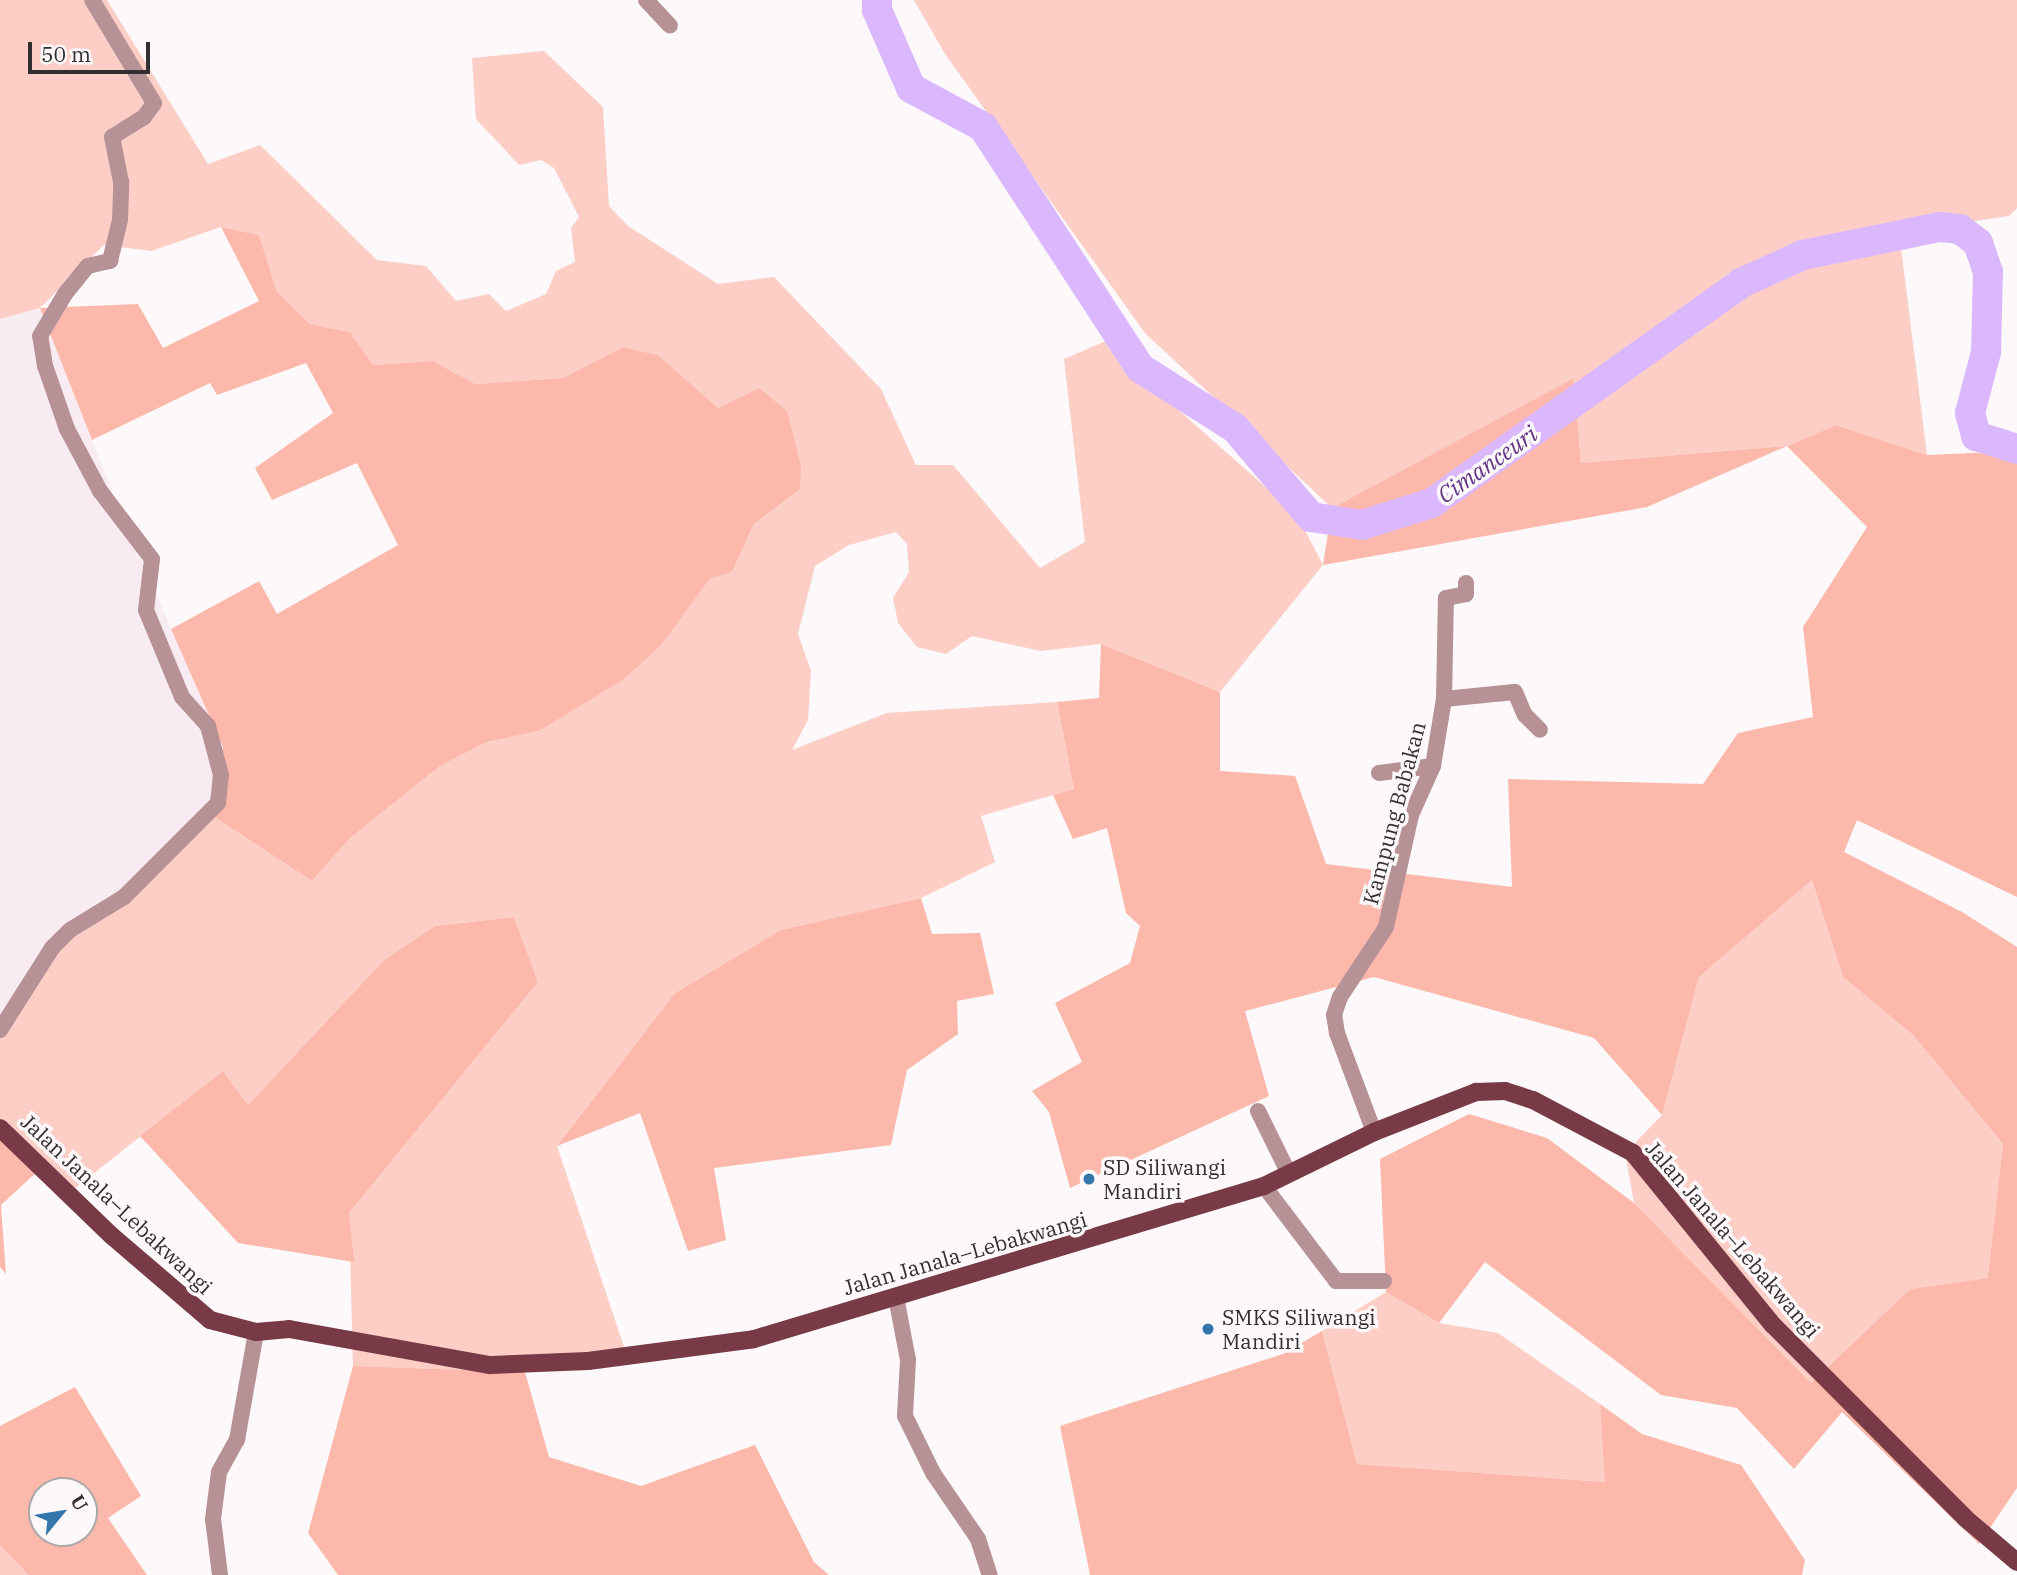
<!DOCTYPE html>
<meta charset="utf-8">
<style>
body{margin:0}
#map{position:relative;width:2017px;height:1575px;overflow:hidden;background:#fdf8fa;font-family:"IBM Plex Serif",serif}
div>[style]{position:absolute}
.built>*{inset:0;background:#f8ebf1}
.green>*{inset:0;background:#fccec6}
.forest>*{inset:0;background:#fdb8ac}
.river>*{height:30px;margin:-15px;padding:0 15px;transform-origin:15px;border-radius:15px;background:#dbb8fe}
.minor>*{height:16px;margin:-8px;padding:0 8px;transform-origin:8px;border-radius:8px;background:#b69196}
.major>*{height:18px;margin:-9px;padding:0 9px;transform-origin:9px;border-radius:9px;background:#783a46}
.dots>*{width:19px;height:19px;translate:-50% -50%;box-sizing:border-box;border:4px solid #fdf8fa;border-radius:50%}
span{translate:-50% -50%;white-space:nowrap;text-align:center;line-height:1.15;-webkit-text-stroke:7px #fdf8fa;paint-order:stroke}
.street-label{font-size:21px;color:#312f30}
.poi-label{font-size:21px;color:#312f30}
.left{translate:0 -50%;text-align:left}
.water-label{font-size:23px;color:#633686;font-style:italic}
.north{position:absolute;left:28px;top:1477px;width:70px;height:70px;box-sizing:border-box;background:#fdf8fa;border:2px solid #aba8a9;border-radius:50%;rotate:60deg;font-size:19px;font-weight:700;line-height:28px;text-align:center;color:#312f30}
.north::after{content:'';display:block;margin:auto;width:24px;height:32px;background:#3276ab;clip-path:polygon(50% 0,100% 100%,50% 72%,0 100%)}
.scale{position:absolute;left:28px;top:42px;width:122px;height:32px;box-sizing:border-box;border:4px solid #312f30;border-top:0;padding-left:9px;font-size:21px;line-height:24px;white-space:nowrap;color:#312f30;-webkit-text-stroke:5px #fdf8fa;paint-order:stroke}
</style>
<div id="map">
<div class="built">
<i style="clip-path:polygon(40px 308px,123px 519px,223px 747px,222px 788px,0 1023px,0 319px)"></i>
</div>
<div class="green">
<i style="clip-path:polygon(0 0,107px 0,208px 164px,260px 145px,377px 260px,426px 266px,456px 301px,489px 294px,506px 311px,546px 294px,556px 271px,575px 262px,571px 228px,579px 217px,554px 168px,541px 160px,519px 165px,476px 119px,472px 58px,544px 51px,603px 107px,609px 206px,628px 226px,718px 284px,774px 277px,881px 389px,916px 465px,953px 465px,1040px 568px,1085px 542px,1064px 359px,1120px 335px,1147px 382px,1297px 515px,1323px 565px,1220px 692px,1101px 644px,1041px 651px,972px 636px,946px 654px,917px 647px,898px 623px,893px 598px,909px 572px,907px 544px,896px 532px,849px 545px,815px 566px,798px 634px,811px 671px,808px 720px,792px 750px,887px 713px,1057px 702px,1074px 789px,981px 816px,995px 862px,921px 898px,781px 930px,675px 993px,557px 1146px,628px 1359px,525px 1372px,353px 1366px,349px 1213px,538px 982px,514px 917px,435px 926px,384px 960px,248px 1105px,223px 1071px,69px 1193px,0 1125px,0 1023px,63px 945px,205px 811px,312px 881px,350px 838px,440px 766px,487px 742px,539px 731px,662px 644px,710px 577px,732px 572px,754px 524px,800px 489px,759px 388px,718px 408px,658px 355px,623px 347px,563px 378px,475px 384px,433px 361px,373px 365px,350px 332px,310px 324px,277px 292px,259px 235px,221px 227px,151px 251px,104px 245px,40px 308px,0 319px)"></i>
<i style="clip-path:polygon(914px 0,2017px 0,2017px 208px,2009px 216px,1899px 232px,1927px 455px,1836px 425px,1787px 446px,1581px 463px,1574px 378px,1332px 508px,1145px 333px,945px 54px)"></i>
<i style="clip-path:polygon(1812px 880px,1843px 977px,1913px 1035px,2003px 1144px,1989px 1278px,1910px 1289px,1811px 1383px,1634px 1203px,1625px 1153px,1662px 1115px,1699px 977px)"></i>
<i style="clip-path:polygon(1386px 1292px,1439px 1323px,1498px 1333px,1600px 1404px,1606px 1482px,1357px 1464px,1322px 1331px)"></i>
<i style="clip-path:polygon(0 1545px,24px 1565px,29px 1575px,0 1575px)"></i>
</div>
<div class="forest">
<i style="clip-path:polygon(221px 227px,259px 235px,277px 292px,310px 324px,350px 332px,373px 365px,433px 361px,475px 384px,563px 378px,623px 347px,658px 355px,718px 408px,759px 388px,787px 411px,801px 467px,800px 489px,754px 524px,732px 572px,710px 578px,662px 644px,624px 679px,539px 731px,487px 742px,440px 766px,350px 838px,312px 881px,205px 811px,221px 788px,223px 747px,171px 629px,259px 581px,277px 614px,398px 545px,357px 463px,272px 500px,255px 468px,333px 413px,306px 363px,217px 395px,210px 383px,92px 440px,40px 308px,138px 304px,163px 348px,259px 301px)"></i>
<i style="clip-path:polygon(1574px 378px,1581px 463px,1787px 446px,1836px 425px,1927px 455px,2017px 451px,2017px 897px,1857px 820px,1844px 852px,1962px 912px,2017px 947px,2017px 1488px,1979px 1544px,1842px 1412px,1794px 1469px,1737px 1408px,1661px 1395px,1485px 1262px,1439px 1323px,1386px 1292px,1380px 1159px,1469px 1114px,1547px 1138px,1634px 1203px,1811px 1383px,1910px 1289px,1988px 1278px,2003px 1144px,1913px 1035px,1843px 977px,1812px 880px,1699px 977px,1662px 1115px,1594px 1038px,1374px 977px,1245px 1011px,1269px 1096px,1070px 1188px,1049px 1112px,1032px 1091px,1082px 1062px,1055px 1003px,1130px 963px,1140px 926px,1126px 913px,1107px 828px,1073px 839px,1053px 795px,1074px 789px,1057px 702px,1099px 698px,1101px 644px,1220px 692px,1220px 771px,1295px 776px,1326px 864px,1512px 887px,1508px 779px,1703px 784px,1738px 733px,1813px 717px,1803px 627px,1867px 527px,1787px 446px,1647px 507px,1323px 565px,1332px 508px)"></i>
<i style="clip-path:polygon(921px 898px,932px 934px,980px 933px,994px 994px,957px 1001px,958px 1034px,907px 1070px,891px 1145px,714px 1168px,726px 1240px,688px 1251px,640px 1113px,557px 1146px,675px 993px,781px 930px)"></i>
<i style="clip-path:polygon(514px 917px,538px 982px,349px 1213px,354px 1262px,238px 1243px,140px 1136px,223px 1071px,248px 1105px,384px 960px,435px 926px)"></i>
<i style="clip-path:polygon(0 1125px,41px 1168px,1px 1205px,6px 1274px,0 1267px)"></i>
<i style="clip-path:polygon(1322px 1331px,1357px 1464px,1605px 1482px,1600px 1404px,1642px 1434px,1741px 1465px,1805px 1560px,1802px 1575px,1090px 1575px,1060px 1426px,1283px 1354px)"></i>
<i style="clip-path:polygon(353px 1366px,525px 1372px,549px 1457px,641px 1486px,755px 1445px,814px 1562px,829px 1575px,338px 1575px,308px 1533px)"></i>
<i style="clip-path:polygon(evenodd,75px 1387px,141px 1496px,108px 1518px,147px 1575px,29px 1575px,0 1545px,0 1426px,75px 1387px,42px 1491px,84px 1491px,84px 1533px,42px 1533px,42px 1491px)"></i>
</div>
<div class="river">
<i style="left:877px;top:0;width:10px;rotate:90deg"></i>
<i style="left:877px;top:10px;width:85px;rotate:66.4deg"></i>
<i style="left:911px;top:88px;width:82px;rotate:28.4deg"></i>
<i style="left:983px;top:127px;width:288px;rotate:56.9deg"></i>
<i style="left:1140px;top:368px;width:112px;rotate:32.3deg"></i>
<i style="left:1235px;top:428px;width:117px;rotate:49.5deg"></i>
<i style="left:1311px;top:517px;width:52px;rotate:8.9deg"></i>
<i style="left:1362px;top:525px;width:73px;rotate:-17.4deg"></i>
<i style="left:1432px;top:503px;width:379px;rotate:-35.4deg"></i>
<i style="left:1741px;top:283px;width:68px;rotate:-24.3deg"></i>
<i style="left:1803px;top:255px;width:140px;rotate:-11.6deg"></i>
<i style="left:1940px;top:227px;width:20px;rotate:6deg"></i>
<i style="left:1960px;top:229px;width:23px;rotate:38deg"></i>
<i style="left:1978px;top:243px;width:31px;rotate:71deg"></i>
<i style="left:1988px;top:272px;width:80px;rotate:91.4deg"></i>
<i style="left:1986px;top:352px;width:63px;rotate:104.7deg"></i>
<i style="left:1970px;top:413px;width:24px;rotate:75deg"></i>
<i style="left:1976px;top:436px;width:43px;rotate:17.6deg"></i>
</div>
<div class="minor">
<i style="left:646px;top:0;width:35px;rotate:47deg"></i>
<i style="left:1444px;top:699px;width:71px;rotate:-5.6deg"></i>
<i style="left:1515px;top:692px;width:25px;rotate:67deg"></i>
<i style="left:1525px;top:715px;width:21px;rotate:45deg"></i>
<i style="left:1379px;top:773px;width:54px;rotate:-7.4deg"></i>
<i style="left:0;top:1030px;width:97px;rotate:-57.6deg"></i>
<i style="left:52px;top:948px;width:25px;rotate:-45deg"></i>
<i style="left:70px;top:930px;width:63px;rotate:-31.4deg"></i>
<i style="left:124px;top:897px;width:133px;rotate:-45deg"></i>
<i style="left:218px;top:803px;width:28px;rotate:-84deg"></i>
<i style="left:221px;top:775px;width:51px;rotate:-104.9deg"></i>
<i style="left:208px;top:726px;width:39px;rotate:-132deg"></i>
<i style="left:182px;top:697px;width:94px;rotate:-112.5deg"></i>
<i style="left:146px;top:610px;width:51px;rotate:-83.3deg"></i>
<i style="left:152px;top:559px;width:86px;rotate:-127.4deg"></i>
<i style="left:100px;top:491px;width:70px;rotate:-118deg"></i>
<i style="left:67px;top:429px;width:67px;rotate:-109.2deg"></i>
<i style="left:45px;top:366px;width:30px;rotate:-99deg"></i>
<i style="left:40px;top:336px;width:49px;rotate:-59.2deg"></i>
<i style="left:65px;top:294px;width:36px;rotate:-51deg"></i>
<i style="left:88px;top:266px;width:23px;rotate:-13deg"></i>
<i style="left:110px;top:261px;width:42px;rotate:-76.3deg"></i>
<i style="left:120px;top:220px;width:38px;rotate:-88deg"></i>
<i style="left:121px;top:182px;width:46px;rotate:-101.3deg"></i>
<i style="left:112px;top:137px;width:38px;rotate:-32deg"></i>
<i style="left:144px;top:117px;width:17px;rotate:-54deg"></i>
<i style="left:154px;top:103px;width:120px;rotate:-121deg"></i>
<i style="left:1258px;top:1111px;width:70px;rotate:63.8deg"></i>
<i style="left:1374px;top:1132px;width:106px;rotate:-110.5deg"></i>
<i style="left:1337px;top:1033px;width:18px;rotate:-99deg"></i>
<i style="left:1334px;top:1015px;width:19px;rotate:-72deg"></i>
<i style="left:1340px;top:997px;width:84px;rotate:-56.7deg"></i>
<i style="left:1386px;top:927px;width:115px;rotate:-77.4deg"></i>
<i style="left:1411px;top:815px;width:54px;rotate:-65.8deg"></i>
<i style="left:1433px;top:766px;width:68px;rotate:-80.7deg"></i>
<i style="left:1444px;top:699px;width:101px;rotate:-88.9deg"></i>
<i style="left:1446px;top:598px;width:20px;rotate:-11deg"></i>
<i style="left:1466px;top:594px;width:11px;rotate:-90deg"></i>
<i style="left:1264px;top:1186px;width:119px;rotate:52.8deg"></i>
<i style="left:1336px;top:1281px;width:48px"></i>
<i style="left:896px;top:1297px;width:64px;rotate:79.2deg"></i>
<i style="left:908px;top:1360px;width:56px;rotate:93.1deg"></i>
<i style="left:905px;top:1416px;width:64px;rotate:63.8deg"></i>
<i style="left:933px;top:1473px;width:80px;rotate:55.7deg"></i>
<i style="left:978px;top:1539px;width:38px;rotate:72deg"></i>
<i style="left:220px;top:1575px;width:56px;rotate:-97.1deg"></i>
<i style="left:213px;top:1519px;width:47px;rotate:-82.7deg"></i>
<i style="left:219px;top:1472px;width:37px;rotate:-61deg"></i>
<i style="left:237px;top:1440px;width:110px;rotate:-80deg"></i>
</div>
<div class="major">
<i style="left:0;top:1128px;width:156px;rotate:44deg"></i>
<i style="left:112px;top:1236px;width:129px;rotate:40.6deg"></i>
<i style="left:210px;top:1320px;width:48px;rotate:14.6deg"></i>
<i style="left:256px;top:1332px;width:33px;rotate:-5deg"></i>
<i style="left:289px;top:1329px;width:204px;rotate:10.2deg"></i>
<i style="left:490px;top:1365px;width:98px;rotate:-2.3deg"></i>
<i style="left:588px;top:1361px;width:167px;rotate:-7.5deg"></i>
<i style="left:754px;top:1339px;width:532px;rotate:-16.7deg"></i>
<i style="left:1264px;top:1186px;width:123px;rotate:-26.1deg"></i>
<i style="left:1374px;top:1132px;width:110px;rotate:-21.4deg"></i>
<i style="left:1476px;top:1092px;width:29px;rotate:-2deg"></i>
<i style="left:1505px;top:1091px;width:29px;rotate:18deg"></i>
<i style="left:1533px;top:1100px;width:113px;rotate:27.9deg"></i>
<i style="left:1633px;top:1153px;width:222px;rotate:50.9deg"></i>
<i style="left:1773px;top:1325px;width:272px;rotate:45.1deg"></i>
<i style="left:1965px;top:1518px;width:68px;rotate:40.2deg"></i>
</div>
<div class="dots">
<i style="left:1089px;top:1179px;background:#3276ab"></i>
<i style="left:1208px;top:1329px;background:#3276ab"></i>
</div>
<div class="street-label">
<span style="left:1394px;top:813px;rotate:-75deg">Kampung Babakan</span>
<span style="left:117px;top:1204px;rotate:43deg">Jalan Janala–Lebakwangi</span>
<span style="left:1733px;top:1239px;rotate:49deg">Jalan Janala–Lebakwangi</span>
<span style="left:965px;top:1253px;rotate:-16deg">Jalan Janala–Lebakwangi</span>
</div>
<div class="poi-label">
<span class="left" style="left:1103px;top:1179px">SD Siliwangi<br>Mandiri</span>
<span class="left" style="left:1222px;top:1329px">SMKS Siliwangi<br>Mandiri</span>
</div>
<div class="water-label">
<span style="left:1487px;top:464px;rotate:-35deg">Cimanceuri</span>
</div>
<div class="north">U</div>
<div class="scale">50 m</div>
</div>
